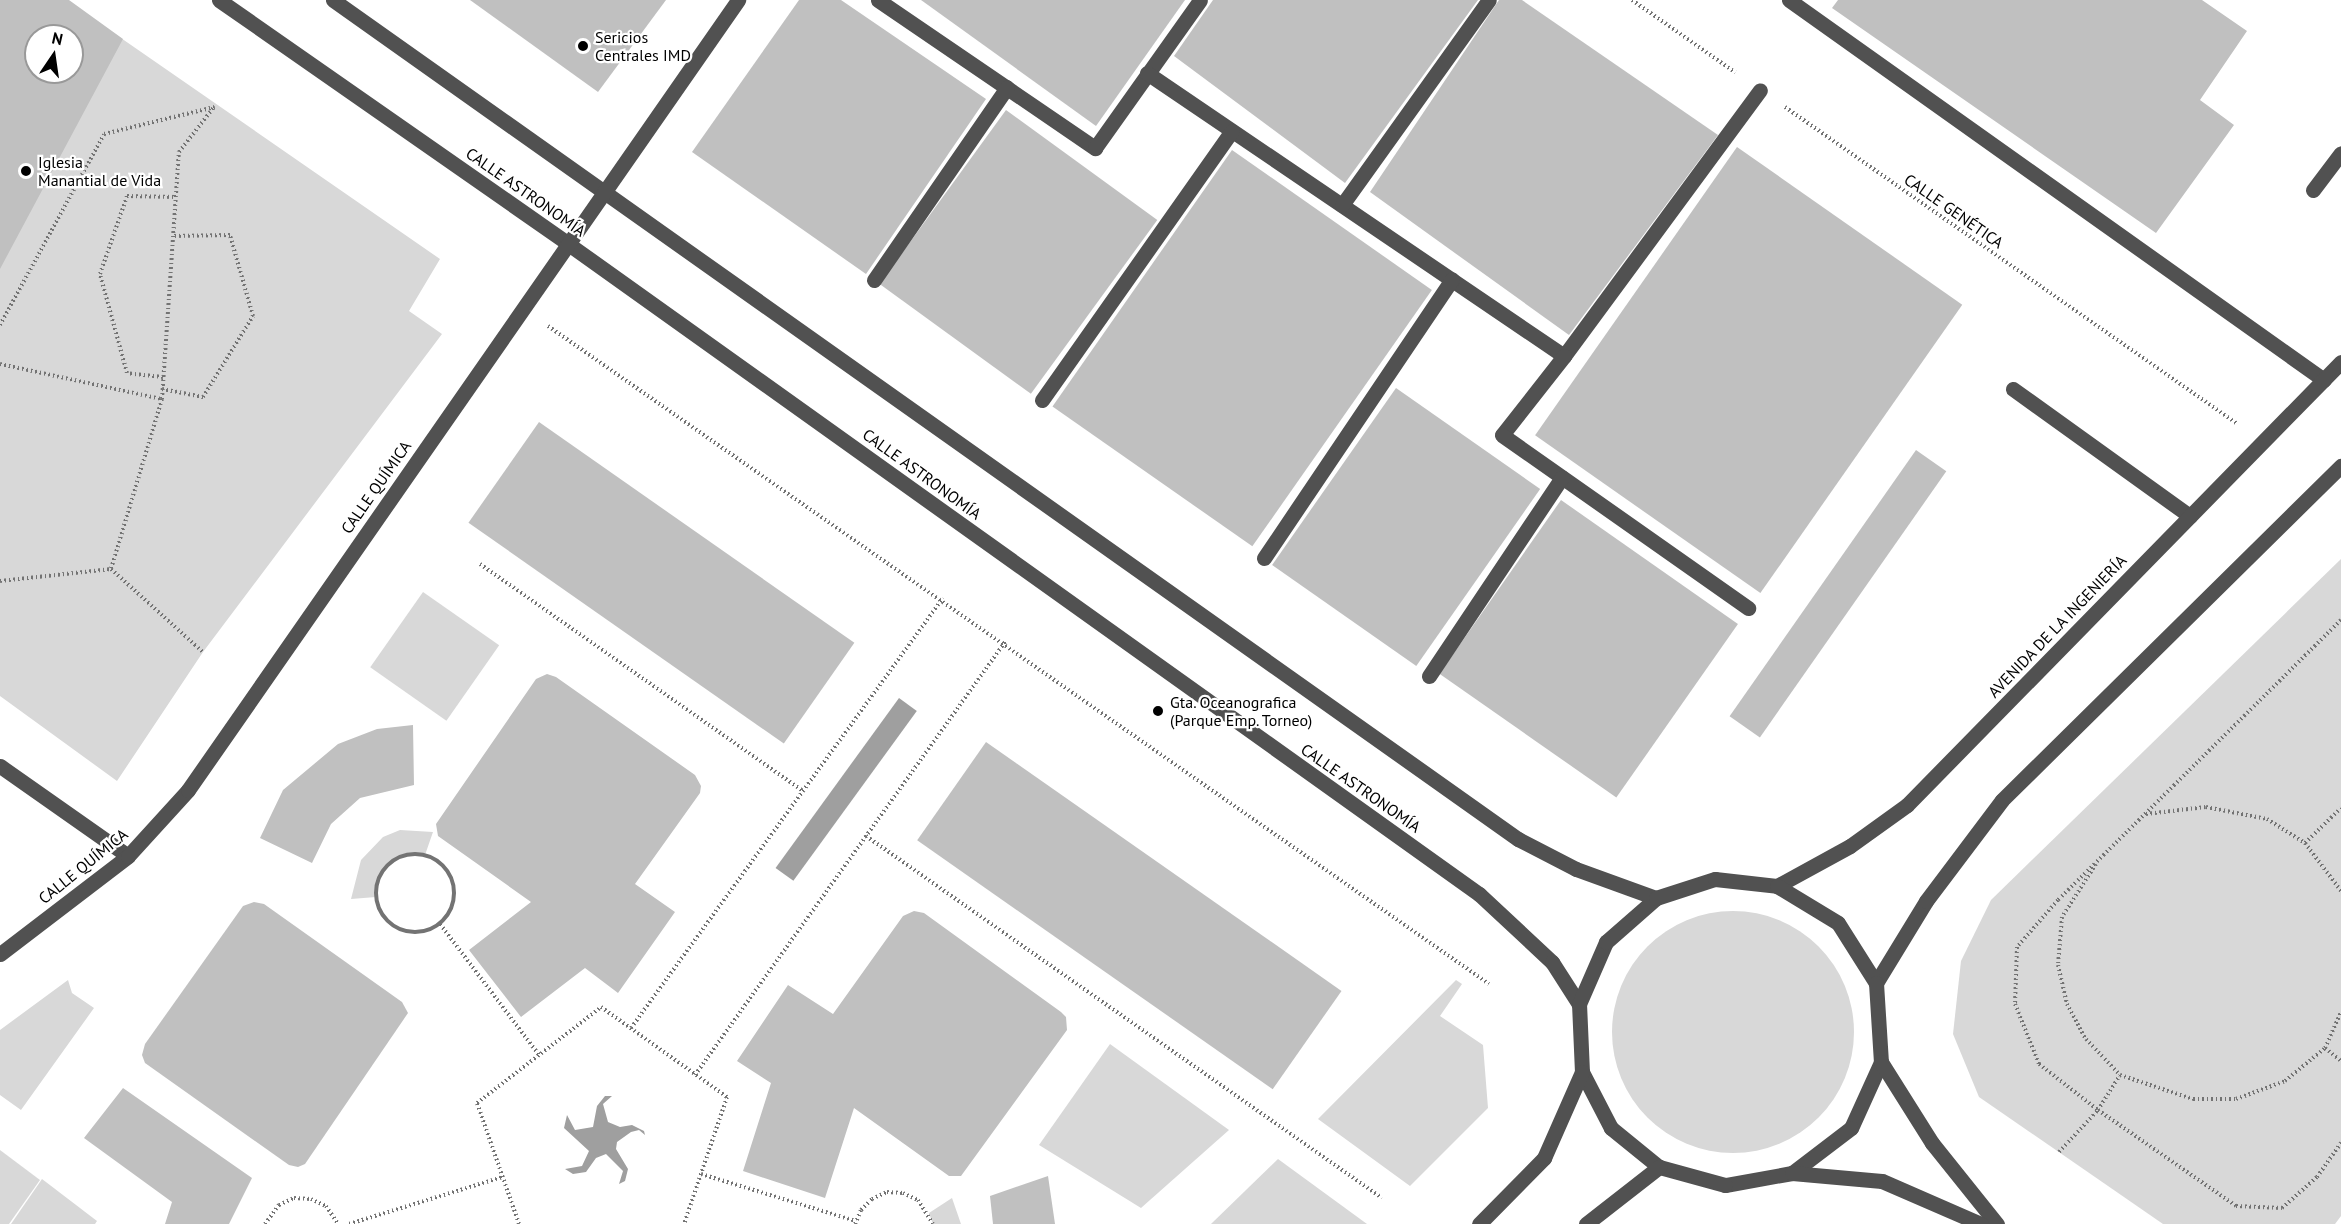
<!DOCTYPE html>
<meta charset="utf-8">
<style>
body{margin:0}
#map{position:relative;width:2341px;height:1224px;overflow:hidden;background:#fff;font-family:"PT Sans",sans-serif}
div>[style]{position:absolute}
.green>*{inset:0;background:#d8d8d8;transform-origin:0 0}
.round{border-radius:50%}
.water>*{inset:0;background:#9f9f9f;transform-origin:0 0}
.building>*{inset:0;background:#c0c0c0;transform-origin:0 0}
.path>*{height:4px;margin-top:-2px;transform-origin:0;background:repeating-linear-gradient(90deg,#737373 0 1.5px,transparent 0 4.5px)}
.path>.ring{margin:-2px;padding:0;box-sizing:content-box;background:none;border:4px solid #737373;border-radius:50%}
.minor>*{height:15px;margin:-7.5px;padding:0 7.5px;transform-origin:7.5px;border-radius:7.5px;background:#515151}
.dots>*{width:16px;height:16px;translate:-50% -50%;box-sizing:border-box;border:3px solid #fff;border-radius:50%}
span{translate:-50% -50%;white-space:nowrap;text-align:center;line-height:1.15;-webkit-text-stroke:4.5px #fff;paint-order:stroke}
.poi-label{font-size:16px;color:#000}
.left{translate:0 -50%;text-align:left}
.street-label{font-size:16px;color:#000}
.north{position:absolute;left:24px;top:24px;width:60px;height:60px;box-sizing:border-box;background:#fff;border:2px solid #999;border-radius:50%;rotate:13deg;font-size:16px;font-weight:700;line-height:24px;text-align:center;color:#000}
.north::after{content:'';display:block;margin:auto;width:21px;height:27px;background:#000;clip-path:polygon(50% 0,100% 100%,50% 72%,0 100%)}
</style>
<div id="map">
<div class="green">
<i style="clip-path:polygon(evenodd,0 0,66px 0,440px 259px,409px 311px,442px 334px,203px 652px,117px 781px,0 696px,0 0,36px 36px,72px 36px,72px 72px,36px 72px,36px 36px)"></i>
<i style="clip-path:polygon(2341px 559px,2341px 1216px,2335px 1224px,2163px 1224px,1979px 1097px,1953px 1034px,1961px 961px,1991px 900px)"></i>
<i style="left:423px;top:592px;width:93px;height:92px;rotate:35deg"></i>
<i style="clip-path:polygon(400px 830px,433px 832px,425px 855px,408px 854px,394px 860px,382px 872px,376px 897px,351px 899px,361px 860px,383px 837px)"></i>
<i class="round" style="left:1612px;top:911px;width:242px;height:242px"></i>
<i style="clip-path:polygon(68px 980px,72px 993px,94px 1008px,21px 1110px,0 1095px,0 1030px)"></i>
<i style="clip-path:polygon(1456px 980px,1462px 984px,1440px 1016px,1483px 1045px,1488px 1108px,1410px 1186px,1318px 1119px)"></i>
<i style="clip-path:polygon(1110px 1044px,1229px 1130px,1141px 1208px,1039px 1145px)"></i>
<i style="clip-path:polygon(0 1150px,40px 1180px,9px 1224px,0 1224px)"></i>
<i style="clip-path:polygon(1278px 1159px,1367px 1224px,1211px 1224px)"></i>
<i style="clip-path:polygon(42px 1179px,97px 1221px,95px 1224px,11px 1224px)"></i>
<i style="clip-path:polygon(952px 1198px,961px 1224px,933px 1224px,929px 1213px)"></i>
</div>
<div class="water">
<i style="left:899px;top:698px;width:22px;height:210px;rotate:36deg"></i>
<i style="clip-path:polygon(605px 1096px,612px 1096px,603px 1104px,608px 1122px,620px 1127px,632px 1125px,644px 1131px,645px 1135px,639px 1130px,631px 1132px,617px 1142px,616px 1149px,628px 1169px,625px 1181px,619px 1184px,623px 1171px,606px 1154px,596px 1158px,586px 1172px,573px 1174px,565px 1169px,582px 1166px,589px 1151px,564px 1128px,567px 1115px,575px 1130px,593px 1127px,597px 1106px)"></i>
</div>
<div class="building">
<i style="clip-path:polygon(evenodd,0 0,69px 0,123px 39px,0 269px,0 0,36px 36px,72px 36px,72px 72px,36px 72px,36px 36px)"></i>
<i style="clip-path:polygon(470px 0,666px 0,598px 92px)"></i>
<i style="clip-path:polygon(799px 0,841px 0,986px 99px,866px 274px,692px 152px)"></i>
<i style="clip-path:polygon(921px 0,1185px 0,1096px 126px)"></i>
<i style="clip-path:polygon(1213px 0,1478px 0,1345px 183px,1174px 56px)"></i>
<i style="clip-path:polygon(1499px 0,1522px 0,1718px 135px,1569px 335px,1370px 192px)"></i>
<i style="clip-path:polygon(1838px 0,2202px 0,2247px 31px,2200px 100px,2234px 125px,2156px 233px,1832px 8px)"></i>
<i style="left:1006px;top:110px;width:187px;height:215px;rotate:36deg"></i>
<i style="left:1737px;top:147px;width:275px;height:352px;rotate:35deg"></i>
<i style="left:1232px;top:150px;width:244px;height:313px;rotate:35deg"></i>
<i style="left:1396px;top:388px;width:176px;height:216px;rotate:35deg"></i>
<i style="left:539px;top:422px;width:385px;height:123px;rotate:35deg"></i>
<i style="left:1916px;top:450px;width:37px;height:325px;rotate:35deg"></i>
<i style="left:1561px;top:500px;width:216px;height:212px;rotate:35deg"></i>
<i style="clip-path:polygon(547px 674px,556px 677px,695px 775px,701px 786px,700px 793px,635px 884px,675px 912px,618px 993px,585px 968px,521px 1017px,469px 950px,531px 902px,438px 836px,436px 824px,536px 679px)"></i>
<i style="clip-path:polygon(413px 725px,414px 785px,360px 798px,331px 824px,312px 863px,260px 838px,283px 790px,338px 744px,377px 729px)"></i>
<i style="left:986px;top:742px;width:434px;height:120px;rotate:35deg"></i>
<i style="clip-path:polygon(254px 902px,264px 904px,402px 1002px,408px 1013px,305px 1164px,298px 1167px,289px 1165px,145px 1063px,142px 1055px,145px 1044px,243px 906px)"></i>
<i style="clip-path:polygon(914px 911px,924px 913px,1061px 1012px,1066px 1017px,1067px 1030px,961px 1176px,949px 1176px,854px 1108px,825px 1198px,743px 1171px,771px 1083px,737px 1061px,788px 985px,833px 1014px,903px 916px)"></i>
<i style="clip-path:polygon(123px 1088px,252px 1178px,229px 1224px,165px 1224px,172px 1202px,84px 1138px)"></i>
<i style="clip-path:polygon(1048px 1176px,1055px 1224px,993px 1224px,990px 1196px)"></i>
</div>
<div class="path">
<i style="left:1632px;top:0;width:126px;rotate:35deg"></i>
<i style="left:1785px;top:107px;width:551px;rotate:35.02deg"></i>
<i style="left:0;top:325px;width:217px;rotate:-61.4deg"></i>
<i style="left:104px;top:134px;width:114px;rotate:-13.7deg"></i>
<i style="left:548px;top:326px;width:1148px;rotate:34.96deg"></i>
<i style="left:0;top:364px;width:166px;rotate:12.2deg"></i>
<i style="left:162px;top:399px;width:177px;rotate:106.7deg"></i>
<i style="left:163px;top:377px;width:36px;rotate:-174deg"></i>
<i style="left:127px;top:373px;width:103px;rotate:-105.3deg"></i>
<i style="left:100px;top:274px;width:83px;rotate:-70.9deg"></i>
<i style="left:127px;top:196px;width:49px;rotate:1.2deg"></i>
<i style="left:162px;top:389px;width:42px;rotate:11deg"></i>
<i style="left:203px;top:397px;width:95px;rotate:-58.3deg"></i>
<i style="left:253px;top:316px;width:84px;rotate:-105.9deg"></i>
<i style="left:230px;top:235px;width:58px;rotate:179deg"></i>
<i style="left:162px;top:399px;width:248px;rotate:-86.1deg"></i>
<i style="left:179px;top:152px;width:57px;rotate:-52.1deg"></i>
<i style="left:480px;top:564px;width:395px;rotate:35.1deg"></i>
<i style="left:0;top:581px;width:112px;rotate:-6.2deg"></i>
<i style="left:111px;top:569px;width:124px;rotate:42.1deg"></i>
<i style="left:2341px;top:620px;width:398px;rotate:135.3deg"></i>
<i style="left:2058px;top:900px;width:62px;rotate:131.1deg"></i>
<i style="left:2017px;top:947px;width:57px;rotate:92deg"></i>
<i style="left:2015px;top:1004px;width:65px;rotate:68.2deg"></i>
<i style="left:2039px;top:1064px;width:75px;rotate:37.9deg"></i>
<i style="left:2098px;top:1110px;width:168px;rotate:34.8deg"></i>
<i style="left:2236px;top:1206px;width:46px;rotate:2.5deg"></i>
<i style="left:2282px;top:1208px;width:47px;rotate:-41.5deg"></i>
<i style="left:2317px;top:1177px;width:42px;rotate:-54.8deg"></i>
<i style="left:2146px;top:814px;width:60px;rotate:-6.7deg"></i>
<i style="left:2206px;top:807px;width:62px;rotate:11.1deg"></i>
<i style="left:2267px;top:819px;width:45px;rotate:32.3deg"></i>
<i style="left:2305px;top:843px;width:60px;rotate:53.1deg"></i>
<i style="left:866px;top:836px;width:630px;rotate:35.05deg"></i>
<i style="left:2305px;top:843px;width:50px;rotate:-44.2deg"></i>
<i class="ring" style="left:376px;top:854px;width:74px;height:74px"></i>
<i style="left:2096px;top:864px;width:63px;rotate:122.7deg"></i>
<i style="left:2062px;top:917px;width:48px;rotate:94.8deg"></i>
<i style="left:2058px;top:965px;width:40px;rotate:77deg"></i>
<i style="left:2067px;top:1004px;width:40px;rotate:62deg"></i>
<i style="left:2086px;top:1039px;width:50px;rotate:46.6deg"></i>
<i style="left:2120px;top:1075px;width:77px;rotate:18.2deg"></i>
<i style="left:2193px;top:1099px;width:43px"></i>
<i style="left:2236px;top:1099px;width:52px;rotate:-20.2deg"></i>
<i style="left:2285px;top:1081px;width:52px;rotate:-39.5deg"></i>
<i style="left:2325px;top:1048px;width:39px;rotate:-66deg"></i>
<i style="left:440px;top:924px;width:164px;rotate:52.9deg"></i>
<i style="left:631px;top:1028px;width:531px;rotate:-54.04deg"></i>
<i style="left:2325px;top:1048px;width:21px;rotate:39deg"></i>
<i style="left:695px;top:1075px;width:533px;rotate:-54.4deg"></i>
<i style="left:2059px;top:1152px;width:57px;rotate:-47.1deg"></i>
<i style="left:2098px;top:1110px;width:41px;rotate:-57.8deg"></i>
<i style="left:701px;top:1174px;width:162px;rotate:16.9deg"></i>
<i style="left:265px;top:1224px;width:24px;rotate:-54deg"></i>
<i style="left:279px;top:1205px;width:17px;rotate:-25deg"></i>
<i style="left:294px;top:1198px;width:17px;rotate:3deg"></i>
<i style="left:311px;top:1199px;width:17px;rotate:25deg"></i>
<i style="left:326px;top:1206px;width:22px;rotate:56deg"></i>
<i style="left:349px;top:1224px;width:161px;rotate:-17deg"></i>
<i style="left:519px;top:1224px;width:128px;rotate:-109.1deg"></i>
<i style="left:477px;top:1103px;width:157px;rotate:-37.7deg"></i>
<i style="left:601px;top:1007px;width:155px;rotate:35.5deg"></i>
<i style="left:727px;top:1097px;width:134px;rotate:108.7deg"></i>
<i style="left:855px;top:1224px;width:15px;rotate:-67deg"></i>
<i style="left:861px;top:1210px;width:16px;rotate:-45deg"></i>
<i style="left:872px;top:1199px;width:17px;rotate:-25deg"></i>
<i style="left:887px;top:1192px;width:16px;rotate:4deg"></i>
<i style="left:903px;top:1193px;width:17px;rotate:25deg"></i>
<i style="left:918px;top:1200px;width:28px;rotate:58deg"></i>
</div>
<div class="minor">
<i style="left:219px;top:0;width:424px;rotate:34.9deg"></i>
<i style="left:567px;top:243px;width:1121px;rotate:35.52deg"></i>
<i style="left:1479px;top:894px;width:100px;rotate:43deg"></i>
<i style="left:1552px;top:962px;width:50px;rotate:57.3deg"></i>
<i style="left:333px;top:0;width:1452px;rotate:35.3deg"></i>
<i style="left:1518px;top:839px;width:65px;rotate:27.3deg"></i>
<i style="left:1576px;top:869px;width:85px;rotate:19.9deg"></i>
<i style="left:878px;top:0;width:263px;rotate:34.3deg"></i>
<i style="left:1095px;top:148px;width:181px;rotate:-54.6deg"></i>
<i style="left:1789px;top:0;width:656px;rotate:35.39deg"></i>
<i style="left:1147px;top:73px;width:504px;rotate:34.16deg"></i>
<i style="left:1564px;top:356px;width:330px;rotate:-53.6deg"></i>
<i style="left:2313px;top:190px;width:46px;rotate:-52.9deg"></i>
<i style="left:1342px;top:205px;width:252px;rotate:-54.4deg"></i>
<i style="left:874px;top:280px;width:234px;rotate:-55.4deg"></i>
<i style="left:1564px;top:356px;width:100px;rotate:128.1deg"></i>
<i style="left:1502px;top:435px;width:301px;rotate:35.1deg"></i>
<i style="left:2013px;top:389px;width:218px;rotate:35.7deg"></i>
<i style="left:1042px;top:400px;width:329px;rotate:-54.8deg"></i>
<i style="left:1264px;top:558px;width:336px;rotate:-56deg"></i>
<i style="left:1429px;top:676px;width:239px;rotate:-56.2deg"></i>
<i style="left:0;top:766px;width:156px;rotate:35.1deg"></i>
<i style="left:1777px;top:886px;width:83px;rotate:-28.7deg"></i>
<i style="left:1850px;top:846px;width:70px;rotate:-35.7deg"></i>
<i style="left:1907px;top:805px;width:620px;rotate:-45.59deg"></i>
<i style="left:0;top:954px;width:161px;rotate:-37.4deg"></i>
<i style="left:128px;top:856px;width:89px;rotate:-47.7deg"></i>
<i style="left:188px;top:790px;width:963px;rotate:-55.15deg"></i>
<i style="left:1876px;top:983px;width:96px;rotate:-58.6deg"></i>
<i style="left:1926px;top:901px;width:126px;rotate:-53deg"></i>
<i style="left:2002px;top:800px;width:476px;rotate:-44.6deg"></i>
<i style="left:1881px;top:1062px;width:72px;rotate:114.4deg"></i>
<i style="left:1851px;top:1128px;width:74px;rotate:142.7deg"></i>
<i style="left:1792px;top:1173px;width:68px;rotate:169.8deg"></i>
<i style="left:1725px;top:1185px;width:68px;rotate:-164.7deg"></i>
<i style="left:1659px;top:1167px;width:62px;rotate:-140.9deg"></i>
<i style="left:1611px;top:1128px;width:63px;rotate:-117.4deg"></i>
<i style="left:1582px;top:1072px;width:68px;rotate:-92.5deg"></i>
<i style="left:1579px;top:1004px;width:68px;rotate:-66.5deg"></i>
<i style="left:1606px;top:942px;width:67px;rotate:-41.3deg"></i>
<i style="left:1656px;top:898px;width:62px;rotate:-17.9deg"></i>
<i style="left:1715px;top:879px;width:62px;rotate:6.4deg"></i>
<i style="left:1777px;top:886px;width:71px;rotate:31.2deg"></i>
<i style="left:1838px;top:923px;width:71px;rotate:57.7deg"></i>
<i style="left:1876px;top:983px;width:79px;rotate:86.4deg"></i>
<i style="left:1881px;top:1062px;width:96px;rotate:57.8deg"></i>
<i style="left:1932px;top:1143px;width:104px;rotate:51.3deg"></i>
<i style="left:1792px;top:1173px;width:90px;rotate:5.1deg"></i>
<i style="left:1882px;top:1181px;width:108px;rotate:23.5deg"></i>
<i style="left:1479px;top:1224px;width:93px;rotate:-45.4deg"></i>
<i style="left:1544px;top:1158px;width:94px;rotate:-66.2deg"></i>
<i style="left:1586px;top:1224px;width:93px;rotate:-38deg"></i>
</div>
<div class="dots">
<i style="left:583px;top:46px;background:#000"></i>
<i style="left:26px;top:171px;background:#000"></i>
<i style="left:1158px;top:711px;background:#000"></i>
</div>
<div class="poi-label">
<span class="left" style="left:595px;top:46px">Sericios<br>Centrales IMD</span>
<span class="left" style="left:38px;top:171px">Iglesia<br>Manantial de Vida</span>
<span class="left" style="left:1170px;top:711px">Gta. Oceanografica<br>(Parque Emp. Torneo)</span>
</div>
<div class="street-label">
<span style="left:526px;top:192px;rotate:35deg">CALLE ASTRONOMÍA</span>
<span style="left:1954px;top:211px;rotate:35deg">CALLE GENÉTICA</span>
<span style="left:922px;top:474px;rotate:36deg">CALLE ASTRONOMÍA</span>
<span style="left:376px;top:487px;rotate:-55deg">CALLE QUÍMICA</span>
<span style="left:2057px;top:626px;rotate:-46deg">AVENIDA DE LA INGENIERÍA</span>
<span style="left:1361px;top:788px;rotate:35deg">CALLE ASTRONOMÍA</span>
<span style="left:83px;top:866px;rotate:-39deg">CALLE QUÍMICA</span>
</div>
<div class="north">N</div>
</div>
